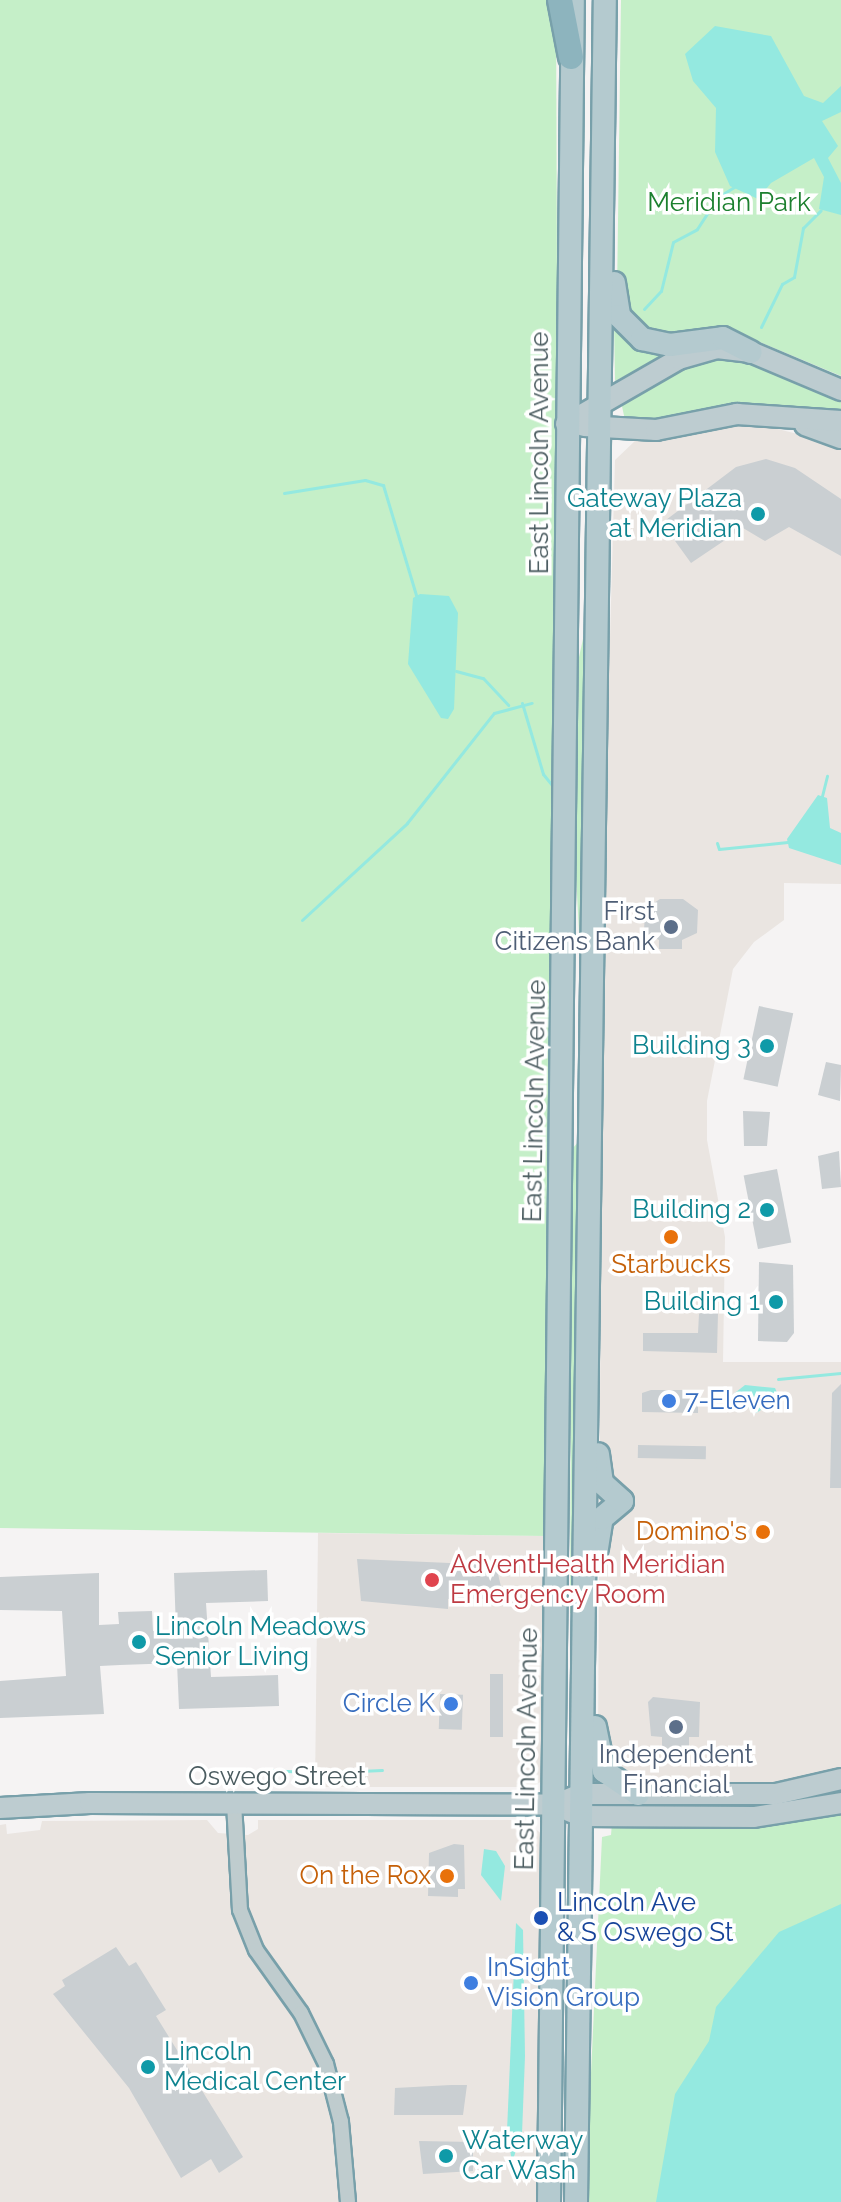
<!DOCTYPE html>
<style>
body{margin:0}
#map{position:relative;width:841px;height:2202px;overflow:hidden;background:#f5f3f3;font-family:Raleway,sans-serif}
div>[style]{position:absolute}
.commercial>*{inset:0;background:#eae5e1}
.green>*{inset:0;background:#c5efc8}
.water>*{inset:0;background:#94e9e0}
.stream>*{height:3px;margin:-1.5px;padding:0 1.5px;transform-origin:1.5px;border-radius:1.5px;background:#94e9e0}
.building>*{inset:0;background:#cacfd2;transform-origin:0 0}
.roads{filter:drop-shadow(2px 0 #78a0aa) drop-shadow(-2px 0 #78a0aa) drop-shadow(0 2px #78a0aa) drop-shadow(0 -2px #78a0aa)}
.street>*{height:14px;margin:-7px;padding:0 7px;transform-origin:7px;border-radius:7px;background:#bfccce}
.secondary>*{height:20px;margin:-10px;padding:0 10px;transform-origin:10px;border-radius:10px;background:#bdccd0}
.primary>*{height:22px;margin:-11px;padding:0 11px;transform-origin:11px;border-radius:11px;background:#b4cacf}
.highway>*{height:24px;margin:-12px;padding:0 12px;transform-origin:12px;border-radius:12px;background:#8db4be}
.dots>*{width:22px;height:22px;translate:-50% -50%;box-sizing:border-box;border:4px solid #fff;border-radius:50%}
span{translate:-50% -50%;white-space:nowrap;text-align:center;line-height:1.15;-webkit-text-stroke:7px #fff;paint-order:stroke}
.park-label{font-size:26px;color:#1c802f}
.street-label{font-size:26px;color:#4b5c60}
.culture-label{font-size:26px;color:#0d838f}
.right{translate:-100% -50%;text-align:right}
.left{translate:0 -50%;text-align:left}
.service-label{font-size:26px;color:#4e5e75}
.food-label{font-size:26px;color:#c56008}
.shop-label{font-size:26px;color:#366cbe}
.health-label{font-size:26px;color:#be3a42}
.transit-label{font-size:26px;color:#164399}
</style>
<div id="map">
<div class="commercial">
<i style="clip-path:polygon(754px 423px,841px 445px,841px 884px,784px 883px,784px 920px,754px 942px,733px 969px,707px 1101px,707px 1140px,725px 1237px,723px 1362px,841px 1362px,841px 1769px,795px 1785px,642px 1787px,619px 1773px,598px 1741px,603px 887px,615px 460px,636px 440px)"></i>
<i style="clip-path:polygon(318px 1533px,547px 1536px,542px 1781px,532px 1787px,315px 1787px)"></i>
<i style="clip-path:polygon(207px 1820px,218px 1833px,248px 1835px,258px 1829px,258px 1820px,525px 1820px,544px 1836px,539px 2202px,0 2202px,0 1825px,6px 1824px,7px 1834px,40px 1830px,42px 1821px)"></i>
</div>
<div class="green">
<i style="clip-path:polygon(0 0,556px 0,558px 568px,547px 1536px,0 1528px)"></i>
<i style="clip-path:polygon(621px 0,841px 0,841px 376px,736px 332px,678px 338px,640px 331px,617px 294px)"></i>
<i style="clip-path:polygon(614px 321px,674px 351px,615px 381px)"></i>
<i style="clip-path:polygon(711px 356px,742px 359px,841px 401px,841px 414px,739px 405px,664px 420px,625px 420px,621px 402px,677px 368px)"></i>
<i style="clip-path:polygon(585px 630px,587px 657px,581px 970px,576px 875px,579px 657px)"></i>
<i style="clip-path:polygon(581px 1139px,574px 1613px,570px 1613px,572px 1149px)"></i>
<i style="clip-path:polygon(841px 1809px,841px 2202px,585px 2202px,602px 1837px,611px 1835px,612px 1823px)"></i>
</div>
<div class="water">
<i style="clip-path:polygon(715px 26px,771px 36px,804px 96px,823px 103px,841px 86px,841px 112px,822px 121px,838px 146px,828px 158px,841px 183px,841px 215px,819px 209px,824px 177px,814px 158px,771px 183px,758px 199px,730px 186px,715px 152px,716px 108px,693px 81px,685px 54px)"></i>
<i style="clip-path:polygon(420px 594px,449px 596px,458px 613px,454px 709px,448px 719px,441px 718px,408px 664px,413px 598px)"></i>
<i style="clip-path:polygon(818px 795px,827px 798px,830px 828px,841px 833px,841px 865px,789px 848px,787px 839px)"></i>
<i style="clip-path:polygon(745px 1385px,775px 1388px,780px 1399px,756px 1413px,731px 1396px)"></i>
<i style="clip-path:polygon(484px 1849px,496px 1851px,505px 1866px,501px 1901px,481px 1875px)"></i>
<i style="clip-path:polygon(841px 1904px,841px 2202px,656px 2202px,675px 2094px,709px 2041px,716px 2007px,779px 1932px)"></i>
<i style="clip-path:polygon(516px 1923px,523px 1930px,525px 2056px,522px 2134px,512px 2162px,507px 2131px)"></i>
</div>
<div class="stream">
<i style="left:644px;top:309px;width:25px;rotate:-47deg"></i>
<i style="left:661px;top:291px;width:50px;rotate:-76.2deg"></i>
<i style="left:673px;top:242px;width:27px;rotate:-28deg"></i>
<i style="left:697px;top:229px;width:38px;rotate:-57deg"></i>
<i style="left:718px;top:197px;width:19px;rotate:-32deg"></i>
<i style="left:761px;top:327px;width:48px;rotate:-64deg"></i>
<i style="left:782px;top:284px;width:14px;rotate:-30deg"></i>
<i style="left:794px;top:277px;width:50px;rotate:-79.6deg"></i>
<i style="left:803px;top:228px;width:25px;rotate:-45deg"></i>
<i style="left:284px;top:493px;width:82px;rotate:-9.1deg"></i>
<i style="left:365px;top:480px;width:19px;rotate:16deg"></i>
<i style="left:383px;top:485px;width:118px;rotate:73.3deg"></i>
<i style="left:456px;top:671px;width:28px;rotate:15deg"></i>
<i style="left:483px;top:678px;width:37px;rotate:47deg"></i>
<i style="left:522px;top:703px;width:74px;rotate:73.5deg"></i>
<i style="left:543px;top:774px;width:21px;rotate:51deg"></i>
<i style="left:821px;top:800px;width:25px;rotate:-76deg"></i>
<i style="left:717px;top:843px;width:6px;rotate:72deg"></i>
<i style="left:719px;top:849px;width:69px;rotate:-5.8deg"></i>
<i style="left:302px;top:920px;width:143px;rotate:-42.7deg"></i>
<i style="left:407px;top:823px;width:140px;rotate:-51.7deg"></i>
<i style="left:494px;top:713px;width:39px;rotate:-15deg"></i>
<i style="left:778px;top:1379px;width:63px;rotate:-5.4deg"></i>
<i style="left:264px;top:1770px;width:46px;rotate:2.5deg"></i>
<i style="left:317px;top:1773px;width:65px;rotate:-2.6deg"></i>
<i style="left:498px;top:2133px;width:11px"></i>
</div>
<div class="building">
<i style="clip-path:polygon(766px 459px,795px 468px,841px 499px,841px 556px,789px 527px,765px 541px,743px 528px,691px 563px,662px 523px,736px 467px)"></i>
<i style="clip-path:polygon(683px 899px,698px 910px,697px 933px,682px 940px,682px 949px,659px 949px,659px 940px,644px 932px,645px 909px,660px 899px)"></i>
<i style="left:759px;top:1006px;width:35px;height:75px;rotate:12deg"></i>
<i style="clip-path:polygon(826px 1062px,841px 1065px,840px 1101px,818px 1095px)"></i>
<i style="clip-path:polygon(743px 1111px,770px 1112px,767px 1146px,744px 1146px)"></i>
<i style="clip-path:polygon(839px 1151px,841px 1187px,822px 1189px,818px 1156px)"></i>
<i style="left:777px;top:1169px;width:75px;height:34px;rotate:79deg"></i>
<i style="clip-path:polygon(759px 1262px,793px 1265px,794px 1333px,787px 1342px,758px 1341px)"></i>
<i style="clip-path:polygon(707px 1310px,718px 1313px,717px 1353px,643px 1351px,643px 1333px,698px 1333px,699px 1314px)"></i>
<i style="clip-path:polygon(841px 1384px,841px 1488px,830px 1488px,832px 1393px)"></i>
<i style="clip-path:polygon(651px 1390px,698px 1390px,698px 1413px,642px 1412px,642px 1393px)"></i>
<i style="left:638px;top:1445px;width:68px;height:13px;rotate:1deg"></i>
<i style="clip-path:polygon(357px 1559px,496px 1565px,502px 1591px,499px 1599px,448px 1599px,448px 1609px,361px 1601px)"></i>
<i style="clip-path:polygon(267px 1570px,268px 1601px,206px 1603px,211px 1677px,278px 1675px,279px 1706px,179px 1709px,177px 1663px,120px 1665px,100px 1666px,104px 1714px,0 1718px,0 1681px,66px 1676px,62px 1611px,0 1610px,0 1577px,99px 1573px,99px 1625px,119px 1624px,118px 1612px,152px 1611px,153px 1631px,176px 1630px,174px 1573px)"></i>
<i style="left:490px;top:1674px;width:13px;height:63px"></i>
<i style="left:440px;top:1694px;width:23px;height:35px;rotate:2deg"></i>
<i style="clip-path:polygon(653px 1697px,700px 1702px,699px 1737px,689px 1737px,689px 1756px,662px 1756px,662px 1737px,651px 1736px,648px 1702px)"></i>
<i style="clip-path:polygon(454px 1844px,464px 1845px,465px 1889px,458px 1889px,458px 1897px,428px 1896px,429px 1853px)"></i>
<i style="clip-path:polygon(116px 1947px,129px 1966px,136px 1962px,166px 2010px,156px 2016px,243px 2157px,219px 2173px,211px 2159px,181px 2178px,129px 2088px,53px 1994px,65px 1986px,62px 1980px)"></i>
<i style="clip-path:polygon(451px 2085px,467px 2085px,463px 2115px,394px 2115px,395px 2088px)"></i>
<i style="clip-path:polygon(419px 2141px,473px 2142px,473px 2171px,423px 2174px)"></i>
</div>
<div class="roads">
<div class="street">
<i style="left:234px;top:1803px;width:107px;rotate:86.8deg"></i>
<i style="left:240px;top:1910px;width:43px;rotate:68.2deg"></i>
<i style="left:256px;top:1950px;width:77px;rotate:54.5deg"></i>
<i style="left:301px;top:2013px;width:57px;rotate:63.9deg"></i>
<i style="left:326px;top:2064px;width:60px;rotate:75.5deg"></i>
<i style="left:341px;top:2122px;width:80px;rotate:85deg"></i>
</div>
<div class="secondary">
<i style="left:566px;top:424px;width:130px;rotate:-29.9deg"></i>
<i style="left:679px;top:359px;width:40px;rotate:-16deg"></i>
<i style="left:717px;top:348px;width:34px;rotate:7deg"></i>
<i style="left:751px;top:352px;width:98px;rotate:22.9deg"></i>
<i style="left:805px;top:425px;width:38px;rotate:20deg"></i>
<i style="left:584px;top:426px;width:72px;rotate:3.2deg"></i>
<i style="left:656px;top:430px;width:83px;rotate:-11.2deg"></i>
<i style="left:737px;top:414px;width:104px;rotate:3.9deg"></i>
<i style="left:0;top:1808px;width:90px;rotate:-3.2deg"></i>
<i style="left:90px;top:1803px;width:464px;rotate:0.2deg"></i>
<i style="left:554px;top:1805px;width:29px;rotate:-22deg"></i>
<i style="left:581px;top:1794px;width:195px"></i>
<i style="left:776px;top:1794px;width:67px;rotate:-13deg"></i>
<i style="left:569px;top:1811px;width:13px;rotate:23deg"></i>
<i style="left:581px;top:1816px;width:173px;rotate:0.3deg"></i>
<i style="left:754px;top:1817px;width:88px;rotate:-9.1deg"></i>
</div>
<div class="primary">
<i style="left:614px;top:283px;width:33px;rotate:81deg"></i>
<i style="left:619px;top:316px;width:33px;rotate:45deg"></i>
<i style="left:642px;top:339px;width:29px;rotate:12deg"></i>
<i style="left:670px;top:345px;width:53px;rotate:-7.5deg"></i>
<i style="left:723px;top:338px;width:31px;rotate:27deg"></i>
<i style="left:597px;top:1548px;width:30px;rotate:-81deg"></i>
<i style="left:602px;top:1518px;width:26px;rotate:-40deg"></i>
<i style="left:622px;top:1501px;width:27px;rotate:-138deg"></i>
<i style="left:602px;top:1483px;width:29px;rotate:-98deg"></i>
<i style="left:595px;top:1727px;width:45px;rotate:78.4deg"></i>
<i style="left:604px;top:1771px;width:41px;rotate:34.1deg"></i>
<i style="left:549px;top:2202px;width:2202px;rotate:-89.38deg"></i>
<i style="left:576px;top:2202px;width:2202px;rotate:-89.25deg"></i>
</div>
<div class="highway">
<i style="left:560px;top:0;width:58px;rotate:79.1deg"></i>
</div>
</div>
<div class="dots">
<i style="left:758px;top:514px;background:#0f9aa8"></i>
<i style="left:671px;top:927px;background:#5c6f8a"></i>
<i style="left:767px;top:1046px;background:#0f9aa8"></i>
<i style="left:767px;top:1210px;background:#0f9aa8"></i>
<i style="left:671px;top:1237px;background:#e8710a"></i>
<i style="left:776px;top:1302px;background:#0f9aa8"></i>
<i style="left:669px;top:1401px;background:#3f7fe0"></i>
<i style="left:763px;top:1532px;background:#e8710a"></i>
<i style="left:432px;top:1580px;background:#e0444e"></i>
<i style="left:139px;top:1642px;background:#0f9aa8"></i>
<i style="left:451px;top:1704px;background:#3f7fe0"></i>
<i style="left:676px;top:1727px;background:#5c6f8a"></i>
<i style="left:447px;top:1876px;background:#e8710a"></i>
<i style="left:541px;top:1918px;background:#1a4fb4"></i>
<i style="left:471px;top:1983px;background:#3f7fe0"></i>
<i style="left:148px;top:2067px;background:#0f9aa8"></i>
<i style="left:446px;top:2156px;background:#0f9aa8"></i>
</div>
<div class="park-label">
<span style="left:729px;top:203px">Meridian Park</span>
</div>
<div class="street-label">
<span style="left:540px;top:453px;rotate:-90deg">East Lincoln Avenue</span>
<span style="left:535px;top:1101px;rotate:-89deg">East Lincoln Avenue</span>
<span style="left:527px;top:1749px;rotate:-89deg">East Lincoln Avenue</span>
<span style="left:277px;top:1777px">Oswego Street</span>
</div>
<div class="culture-label">
<span class="right" style="left:742px;top:514px">Gateway Plaza<br>at Meridian</span>
<span class="right" style="left:751px;top:1046px">Building 3</span>
<span class="right" style="left:751px;top:1210px">Building 2</span>
<span class="right" style="left:760px;top:1302px">Building 1</span>
<span class="left" style="left:155px;top:1642px">Lincoln Meadows<br>Senior Living</span>
<span class="left" style="left:164px;top:2067px">Lincoln<br>Medical Center</span>
<span class="left" style="left:462px;top:2156px">Waterway<br>Car Wash</span>
</div>
<div class="service-label">
<span class="right" style="left:655px;top:927px">First<br>Citizens Bank</span>
<span style="left:676px;top:1770px">Independent<br>Financial</span>
</div>
<div class="food-label">
<span style="left:671px;top:1265px">Starbucks</span>
<span class="right" style="left:747px;top:1532px">Domino's</span>
<span class="right" style="left:431px;top:1876px">On the Rox</span>
</div>
<div class="shop-label">
<span class="left" style="left:685px;top:1401px">7-Eleven</span>
<span class="right" style="left:435px;top:1704px">Circle K</span>
<span class="left" style="left:487px;top:1983px">InSight<br>Vision Group</span>
</div>
<div class="health-label">
<span class="left" style="left:450px;top:1580px">AdventHealth Meridian<br>Emergency Room</span>
</div>
<div class="transit-label">
<span class="left" style="left:557px;top:1918px">Lincoln Ave<br>&amp; S Oswego St</span>
</div>
</div>
